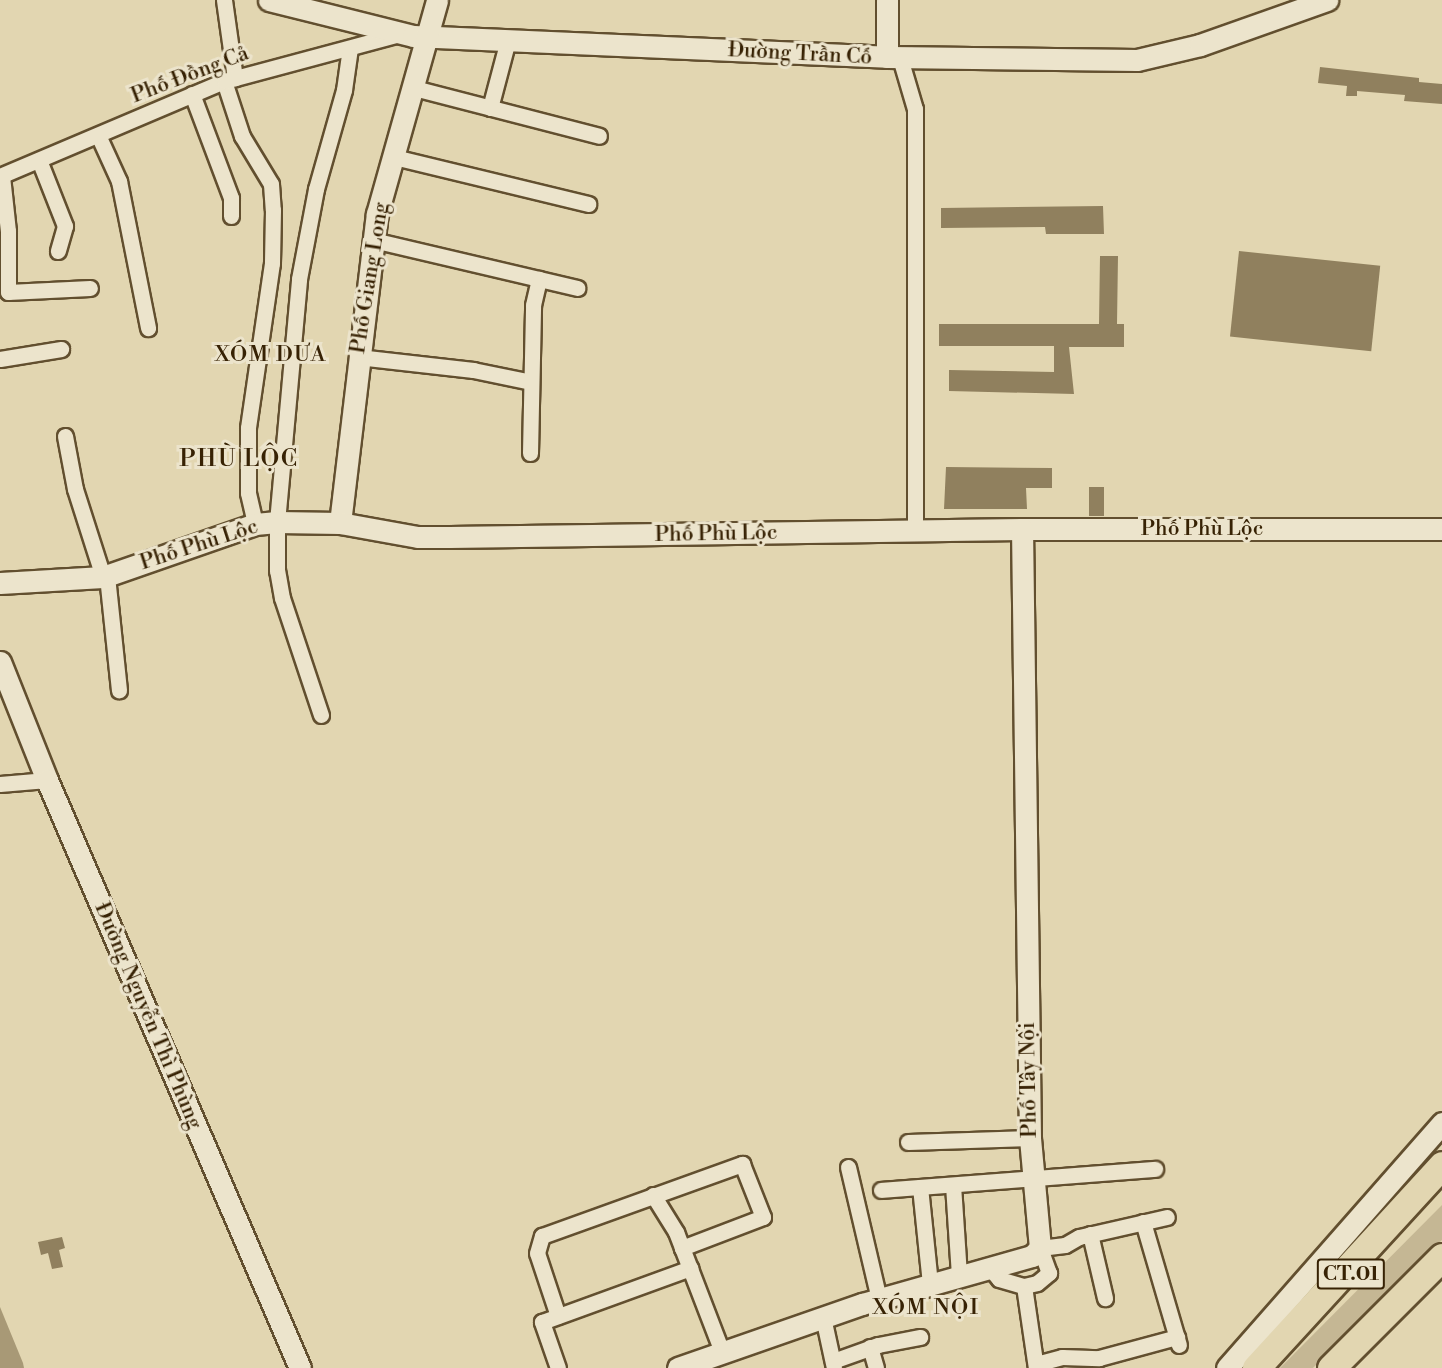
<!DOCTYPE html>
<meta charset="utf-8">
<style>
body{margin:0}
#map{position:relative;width:1442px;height:1368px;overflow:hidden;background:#e2d6b1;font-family:"Libre Bodoni",serif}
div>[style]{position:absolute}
.green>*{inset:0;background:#c5b794}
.water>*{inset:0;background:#a89976}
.building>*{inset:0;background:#90805e;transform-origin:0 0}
.roads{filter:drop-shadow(2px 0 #624f2f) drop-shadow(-2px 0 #624f2f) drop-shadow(0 2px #624f2f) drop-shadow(0 -2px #624f2f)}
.street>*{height:15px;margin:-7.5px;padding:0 7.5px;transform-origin:7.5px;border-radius:7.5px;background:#ece4cc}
.secondary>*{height:21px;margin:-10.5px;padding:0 10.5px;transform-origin:10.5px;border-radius:10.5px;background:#ece4cc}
.highway>*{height:27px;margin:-13.5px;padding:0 13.5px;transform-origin:13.5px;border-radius:13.5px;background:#e2d6b1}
span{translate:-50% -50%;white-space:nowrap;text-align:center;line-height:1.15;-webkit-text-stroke:6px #ece4cc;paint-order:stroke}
.shield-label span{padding:2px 4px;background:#ece4cc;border:2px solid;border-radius:4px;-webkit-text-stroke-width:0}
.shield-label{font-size:20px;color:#372204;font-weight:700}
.street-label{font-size:21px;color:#372204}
.neighbourhood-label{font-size:22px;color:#372204;letter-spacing:1.5px}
.quarter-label{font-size:24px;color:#372204;letter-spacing:1.5px}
</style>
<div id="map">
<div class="green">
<i style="clip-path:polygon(1442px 1205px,1442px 1240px,1433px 1249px,1313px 1368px,1280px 1368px)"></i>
</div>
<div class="water">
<i style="clip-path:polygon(0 1307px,23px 1363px,24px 1368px,0 1368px)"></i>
</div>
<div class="building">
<i style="clip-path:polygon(1320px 67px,1419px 78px,1419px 82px,1442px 84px,1442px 104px,1404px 101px,1405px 95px,1357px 91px,1357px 96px,1346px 96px,1347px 86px,1318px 83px)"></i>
<i style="clip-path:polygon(1103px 206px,1104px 234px,1046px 234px,1045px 227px,941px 228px,941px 208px)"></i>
<i style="left:1239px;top:251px;width:142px;height:86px;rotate:6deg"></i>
<i style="clip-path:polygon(1100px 256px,1118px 256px,1117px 324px,1124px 324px,1124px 347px,1069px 347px,1074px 394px,949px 391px,949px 370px,1054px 372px,1054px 346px,939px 346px,939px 324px,1099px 324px)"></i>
<i style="clip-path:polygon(946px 467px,1052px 468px,1052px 488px,1026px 488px,1027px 509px,944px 509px)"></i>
<i style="left:1089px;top:487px;width:15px;height:29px"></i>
<i style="clip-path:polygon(62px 1237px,65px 1248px,59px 1250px,63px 1267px,52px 1269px,48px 1253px,41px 1255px,38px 1242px)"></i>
</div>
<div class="roads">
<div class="street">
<i style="left:224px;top:0;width:79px;rotate:82deg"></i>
<i style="left:900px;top:58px;width:53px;rotate:73.6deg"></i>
<i style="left:915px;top:109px;width:422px;rotate:90deg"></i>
<i style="left:224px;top:81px;width:58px;rotate:71.9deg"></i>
<i style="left:242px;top:136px;width:56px;rotate:58.9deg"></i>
<i style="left:271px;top:184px;width:26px;rotate:86deg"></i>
<i style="left:273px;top:210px;width:53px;rotate:91.1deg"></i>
<i style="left:272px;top:263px;width:167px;rotate:98.3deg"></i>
<i style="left:248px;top:428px;width:65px;rotate:90deg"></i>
<i style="left:248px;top:493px;width:32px;rotate:77deg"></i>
<i style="left:414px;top:88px;width:191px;rotate:14.5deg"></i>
<i style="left:192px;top:94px;width:111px;rotate:69.4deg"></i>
<i style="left:231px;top:198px;width:18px;rotate:90deg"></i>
<i style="left:490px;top:108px;width:70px;rotate:-75.2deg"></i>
<i style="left:98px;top:135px;width:51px;rotate:65.5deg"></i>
<i style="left:119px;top:181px;width:150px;rotate:78.8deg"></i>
<i style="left:394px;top:157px;width:200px;rotate:13.6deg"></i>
<i style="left:39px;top:160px;width:71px;rotate:68.5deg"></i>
<i style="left:65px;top:226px;width:26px;rotate:106deg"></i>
<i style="left:0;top:176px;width:243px;rotate:-23deg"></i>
<i style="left:224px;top:81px;width:182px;rotate:-15deg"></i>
<i style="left:2px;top:176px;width:55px;rotate:83.8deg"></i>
<i style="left:8px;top:231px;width:61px;rotate:90deg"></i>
<i style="left:8px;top:292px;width:82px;rotate:-2.8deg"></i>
<i style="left:373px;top:240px;width:210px;rotate:13.2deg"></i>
<i style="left:358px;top:357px;width:116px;rotate:6.4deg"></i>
<i style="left:473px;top:370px;width:59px;rotate:11.7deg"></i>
<i style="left:0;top:359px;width:62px;rotate:-9.3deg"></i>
<i style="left:65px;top:436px;width:54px;rotate:79.3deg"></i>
<i style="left:75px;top:489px;width:92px;rotate:72.3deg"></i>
<i style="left:530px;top:453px;width:148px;rotate:-88.8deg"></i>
<i style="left:533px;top:305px;width:27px;rotate:-77deg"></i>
<i style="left:107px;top:576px;width:115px;rotate:84deg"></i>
<i style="left:321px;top:715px;width:123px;rotate:-108.4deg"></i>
<i style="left:282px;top:598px;width:27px;rotate:-100deg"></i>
<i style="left:277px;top:571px;width:49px;rotate:-90deg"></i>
<i style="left:277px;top:522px;width:244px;rotate:-84.8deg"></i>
<i style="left:299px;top:279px;width:92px;rotate:-79.3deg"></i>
<i style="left:316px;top:189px;width:103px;rotate:-74.2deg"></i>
<i style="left:344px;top:90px;width:42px;rotate:-81.9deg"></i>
<i style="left:0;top:784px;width:47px;rotate:-4.9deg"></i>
<i style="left:908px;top:1142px;width:122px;rotate:-1.9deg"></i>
<i style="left:848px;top:1167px;width:136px;rotate:76.8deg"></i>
<i style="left:953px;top:1185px;width:91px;rotate:86.2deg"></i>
<i style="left:920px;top:1187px;width:98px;rotate:84.1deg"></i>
<i style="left:881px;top:1190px;width:275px;rotate:-4.4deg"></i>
<i style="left:653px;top:1195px;width:44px;rotate:58.1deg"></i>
<i style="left:676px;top:1232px;width:129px;rotate:69deg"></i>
<i style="left:1143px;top:1222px;width:128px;rotate:73.7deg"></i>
<i style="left:1090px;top:1234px;width:66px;rotate:76.8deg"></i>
<i style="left:990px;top:1268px;width:14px;rotate:51deg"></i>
<i style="left:999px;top:1279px;width:26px;rotate:16deg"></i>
<i style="left:1024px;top:1286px;width:13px;rotate:-13deg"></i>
<i style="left:1037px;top:1283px;width:16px;rotate:-40deg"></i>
<i style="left:1049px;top:1273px;width:27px;rotate:-110deg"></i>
<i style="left:1040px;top:1248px;width:25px;rotate:-7deg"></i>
<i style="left:1065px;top:1245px;width:16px;rotate:-30deg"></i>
<i style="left:1079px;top:1237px;width:90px;rotate:-12.8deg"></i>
<i style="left:1024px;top:1286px;width:83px;rotate:81.7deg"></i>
<i style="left:558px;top:1316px;width:66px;rotate:-108.4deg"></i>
<i style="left:537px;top:1253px;width:18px;rotate:-74deg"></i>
<i style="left:542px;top:1236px;width:213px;rotate:-19.8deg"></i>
<i style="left:742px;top:1164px;width:57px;rotate:68.4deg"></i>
<i style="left:763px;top:1217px;width:87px;rotate:159.1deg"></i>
<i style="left:823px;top:1317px;width:52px;rotate:77.8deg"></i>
<i style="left:870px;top:1347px;width:22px;rotate:74deg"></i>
<i style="left:833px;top:1361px;width:48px;rotate:-19.6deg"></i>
<i style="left:878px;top:1345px;width:43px;rotate:-10.8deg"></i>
<i style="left:1036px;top:1364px;width:27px;rotate:-15deg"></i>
<i style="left:1062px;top:1357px;width:37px;rotate:2deg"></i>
<i style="left:1099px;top:1358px;width:81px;rotate:-15.1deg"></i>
<i style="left:558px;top:1368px;width:49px;rotate:-109.2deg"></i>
<i style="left:542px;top:1322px;width:158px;rotate:-20deg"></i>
</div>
<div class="secondary">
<i style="left:269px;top:0;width:148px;rotate:14deg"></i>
<i style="left:413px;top:36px;width:474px;rotate:2.5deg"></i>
<i style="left:887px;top:57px;width:250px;rotate:0.7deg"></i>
<i style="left:1137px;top:60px;width:65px;rotate:-13.4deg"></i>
<i style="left:1200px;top:45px;width:135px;rotate:-19.5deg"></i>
<i style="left:887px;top:0;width:57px;rotate:90deg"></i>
<i style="left:340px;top:523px;width:311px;rotate:-83.2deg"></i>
<i style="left:377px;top:214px;width:222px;rotate:-74.3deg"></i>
<i style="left:0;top:583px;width:103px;rotate:-3.3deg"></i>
<i style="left:103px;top:577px;width:161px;rotate:-19.2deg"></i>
<i style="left:255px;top:524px;width:22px;rotate:-5deg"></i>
<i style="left:277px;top:522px;width:63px;rotate:0.9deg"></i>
<i style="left:340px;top:523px;width:79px;rotate:10.2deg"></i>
<i style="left:418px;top:537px;width:31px"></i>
<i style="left:449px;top:537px;width:573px;rotate:-0.8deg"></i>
<i style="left:1022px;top:529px;width:420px"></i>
<i style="left:0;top:662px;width:127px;rotate:68.3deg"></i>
<i style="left:47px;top:780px;width:640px;rotate:66.72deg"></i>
<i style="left:678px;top:1368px;width:195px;rotate:-19.2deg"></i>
<i style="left:862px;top:1304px;width:177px;rotate:-15.8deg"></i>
<i style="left:1032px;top:1256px;width:11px;rotate:-45deg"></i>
<i style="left:1040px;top:1248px;width:110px;rotate:-95.2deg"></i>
<i style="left:1030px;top:1138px;width:609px;rotate:-90.75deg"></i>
<i style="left:1227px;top:1368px;width:326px;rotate:-48.7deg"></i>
</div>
<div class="highway">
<i style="left:1256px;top:1368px;width:275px;rotate:-47.5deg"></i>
<i style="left:1331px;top:1368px;width:157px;rotate:-45deg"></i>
</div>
</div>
<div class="shield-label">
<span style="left:1351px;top:1274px">CT.01</span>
</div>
<div class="street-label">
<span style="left:800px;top:54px;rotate:3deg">Đường Trần Cố</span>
<span style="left:190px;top:75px;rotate:-21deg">Phố Đồng Cả</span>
<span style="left:370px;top:278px;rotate:-81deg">Phố Giang Long</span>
<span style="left:1202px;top:529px">Phố Phù Lộc</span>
<span style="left:716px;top:534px;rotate:-1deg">Phố Phù Lộc</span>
<span style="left:199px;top:545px;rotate:-18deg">Phố Phù Lộc</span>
<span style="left:148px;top:1016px;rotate:67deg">Đường Nguyễn Thì Phùng</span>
<span style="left:1029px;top:1080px;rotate:-91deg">Phố Tây Nội</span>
</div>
<div class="neighbourhood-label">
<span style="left:271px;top:355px">XÓM DƯA</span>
<span style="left:926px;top:1308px">XÓM NỘI</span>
</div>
<div class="quarter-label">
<span style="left:239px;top:460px">PHÙ LỘC</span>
</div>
</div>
